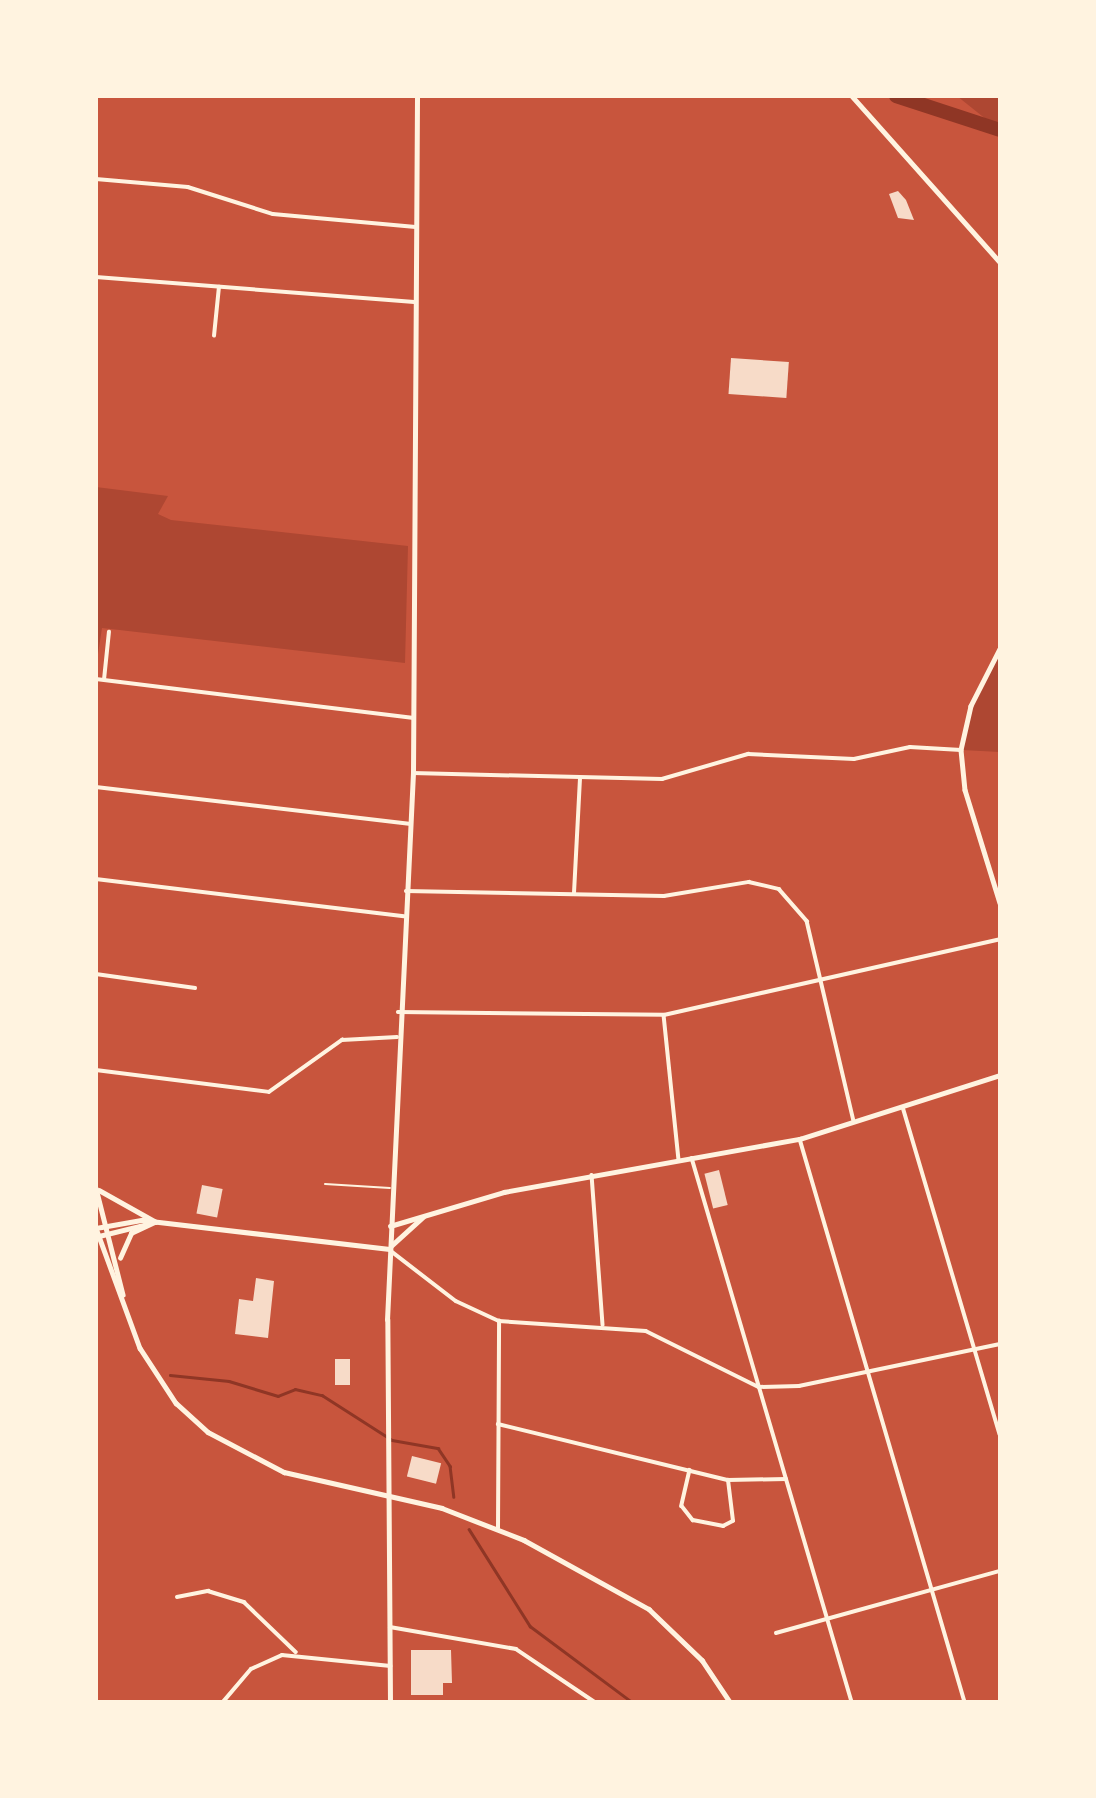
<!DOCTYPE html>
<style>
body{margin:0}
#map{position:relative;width:1096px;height:1798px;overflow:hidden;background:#c8553d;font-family:"Source Sans 3",sans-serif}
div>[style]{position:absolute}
.green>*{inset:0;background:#ae4732}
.stream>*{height:2.5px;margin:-1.25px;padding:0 1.25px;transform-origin:1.25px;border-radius:1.25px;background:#8f3625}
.river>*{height:14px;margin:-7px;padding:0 7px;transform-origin:7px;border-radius:7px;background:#8f3625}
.building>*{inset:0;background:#f7dbc8;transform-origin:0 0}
.service>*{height:2px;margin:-1px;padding:0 1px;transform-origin:1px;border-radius:1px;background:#fff3e0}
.minor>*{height:3.5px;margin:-1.75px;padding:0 1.75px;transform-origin:1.75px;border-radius:1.75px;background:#fff3e0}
.tertiary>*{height:4.5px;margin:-2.25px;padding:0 2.25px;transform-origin:2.25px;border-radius:2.25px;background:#fff3e0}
.secondary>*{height:4.5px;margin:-2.25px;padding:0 2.25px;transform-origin:2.25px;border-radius:2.25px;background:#fff3e0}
span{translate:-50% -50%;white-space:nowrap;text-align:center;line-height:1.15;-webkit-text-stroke:5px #fff3e0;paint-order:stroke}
.frame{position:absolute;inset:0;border:98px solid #fff3e0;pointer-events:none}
</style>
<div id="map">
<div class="green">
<i style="clip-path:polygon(957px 96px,1000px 96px,1000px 132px,992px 124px)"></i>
<i style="clip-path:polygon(96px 487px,168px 496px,158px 514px,171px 520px,408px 546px,405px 663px,102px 628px,96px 667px)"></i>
<i style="clip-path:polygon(1000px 647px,1000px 752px,962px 750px,969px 710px)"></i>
</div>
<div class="stream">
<i style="left:170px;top:1375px;width:59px;rotate:5.8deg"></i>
<i style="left:229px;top:1381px;width:51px;rotate:17deg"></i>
<i style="left:278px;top:1396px;width:18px;rotate:-22deg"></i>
<i style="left:295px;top:1389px;width:28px;rotate:13deg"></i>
<i style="left:322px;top:1395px;width:83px;rotate:32.7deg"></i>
<i style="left:392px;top:1440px;width:47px;rotate:9.9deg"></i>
<i style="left:438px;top:1448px;width:22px;rotate:56deg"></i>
<i style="left:450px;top:1466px;width:31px;rotate:83deg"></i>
<i style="left:469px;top:1529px;width:115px;rotate:57.8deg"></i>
<i style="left:530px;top:1626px;width:127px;rotate:36.7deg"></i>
</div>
<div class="river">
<i style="left:896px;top:96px;width:109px;rotate:18.1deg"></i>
</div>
<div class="building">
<i style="clip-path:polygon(898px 191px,906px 200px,914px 220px,898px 218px,889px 194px)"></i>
<i style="left:731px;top:358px;width:58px;height:36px;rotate:4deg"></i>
<i style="left:719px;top:1170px;width:36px;height:15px;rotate:76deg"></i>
<i style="left:202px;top:1185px;width:21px;height:29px;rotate:11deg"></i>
<i style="clip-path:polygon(256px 1278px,274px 1281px,268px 1338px,235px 1334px,239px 1299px,253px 1301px)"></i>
<i style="left:335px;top:1359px;width:15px;height:26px"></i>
<i style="left:412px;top:1456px;width:30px;height:21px;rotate:14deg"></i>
<i style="clip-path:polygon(411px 1650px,451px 1650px,452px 1683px,443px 1683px,443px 1695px,411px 1695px)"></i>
</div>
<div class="service">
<i style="left:325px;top:1184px;width:65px;rotate:3.5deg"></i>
</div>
<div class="minor">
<i style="left:96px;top:179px;width:92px;rotate:5deg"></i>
<i style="left:188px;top:187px;width:89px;rotate:17.6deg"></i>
<i style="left:273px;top:214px;width:143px;rotate:5.2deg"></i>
<i style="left:96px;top:277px;width:319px;rotate:4.5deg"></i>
<i style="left:214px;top:336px;width:49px;rotate:-84.2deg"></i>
<i style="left:96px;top:679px;width:318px;rotate:7deg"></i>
<i style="left:104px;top:680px;width:48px;rotate:-84.1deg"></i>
<i style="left:413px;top:773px;width:249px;rotate:1.4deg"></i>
<i style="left:662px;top:779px;width:90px;rotate:-16.2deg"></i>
<i style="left:748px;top:754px;width:106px;rotate:2.7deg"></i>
<i style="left:854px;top:759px;width:57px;rotate:-12.1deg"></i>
<i style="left:910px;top:747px;width:51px;rotate:3.4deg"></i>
<i style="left:96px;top:787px;width:317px;rotate:6.7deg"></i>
<i style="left:96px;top:879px;width:310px;rotate:6.9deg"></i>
<i style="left:406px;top:891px;width:258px;rotate:1.1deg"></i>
<i style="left:664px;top:896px;width:86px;rotate:-9.4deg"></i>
<i style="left:749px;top:882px;width:31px;rotate:13deg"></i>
<i style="left:779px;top:889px;width:43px;rotate:48.8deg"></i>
<i style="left:807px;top:921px;width:205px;rotate:76.8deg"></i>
<i style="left:574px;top:893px;width:115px;rotate:-87deg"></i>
<i style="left:96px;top:974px;width:100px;rotate:8deg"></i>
<i style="left:398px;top:1012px;width:266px;rotate:0.6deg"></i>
<i style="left:664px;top:1015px;width:344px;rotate:-12.7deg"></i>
<i style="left:664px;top:1015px;width:146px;rotate:84.1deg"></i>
<i style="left:96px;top:1070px;width:174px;rotate:7.2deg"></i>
<i style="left:269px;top:1092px;width:90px;rotate:-35.5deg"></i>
<i style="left:342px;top:1040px;width:55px;rotate:-3.1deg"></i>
<i style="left:903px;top:1107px;width:341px;rotate:73.5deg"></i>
<i style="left:800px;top:1139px;width:587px;rotate:73.67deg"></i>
<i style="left:692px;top:1158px;width:567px;rotate:73.61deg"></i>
<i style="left:592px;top:1175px;width:150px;rotate:85.8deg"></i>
<i style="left:391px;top:1251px;width:82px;rotate:37.6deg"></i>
<i style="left:456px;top:1301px;width:47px;rotate:24.9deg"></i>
<i style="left:499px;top:1321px;width:147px;rotate:3.9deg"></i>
<i style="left:646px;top:1331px;width:126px;rotate:26.4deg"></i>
<i style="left:759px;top:1387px;width:40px;rotate:-1.4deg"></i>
<i style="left:799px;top:1386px;width:205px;rotate:-11.8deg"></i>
<i style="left:498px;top:1424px;width:237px;rotate:13.7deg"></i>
<i style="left:728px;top:1480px;width:58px;rotate:-1deg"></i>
<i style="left:690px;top:1470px;width:37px;rotate:103deg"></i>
<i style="left:682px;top:1506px;width:18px;rotate:52deg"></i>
<i style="left:693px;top:1520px;width:31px;rotate:11deg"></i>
<i style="left:723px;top:1526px;width:11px;rotate:-27deg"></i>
<i style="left:733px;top:1521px;width:41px;rotate:-97deg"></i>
<i style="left:498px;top:1528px;width:207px;rotate:-89.7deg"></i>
<i style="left:177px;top:1597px;width:32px;rotate:-11deg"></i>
<i style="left:208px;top:1591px;width:38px;rotate:17deg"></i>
<i style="left:244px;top:1602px;width:72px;rotate:43.9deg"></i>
<i style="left:390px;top:1627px;width:128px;rotate:9.9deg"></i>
<i style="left:516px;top:1649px;width:95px;rotate:33.9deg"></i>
<i style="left:776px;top:1633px;width:232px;rotate:-15.5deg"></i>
<i style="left:223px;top:1702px;width:43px;rotate:-49.7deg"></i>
<i style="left:251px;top:1669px;width:34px;rotate:-24deg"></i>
<i style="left:282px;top:1655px;width:109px;rotate:5.8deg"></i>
</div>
<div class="tertiary">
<i style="left:852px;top:96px;width:222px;rotate:48.3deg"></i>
<i style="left:1000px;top:649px;width:64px;rotate:117deg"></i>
<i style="left:971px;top:706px;width:45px;rotate:102.8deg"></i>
<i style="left:961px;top:750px;width:40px;rotate:84.3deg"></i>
<i style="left:965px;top:790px;width:118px;rotate:72.8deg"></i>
<i style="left:390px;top:1226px;width:119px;rotate:-16.6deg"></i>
<i style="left:504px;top:1192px;width:301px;rotate:-10.2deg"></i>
<i style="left:800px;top:1139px;width:210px;rotate:-17.7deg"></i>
<i style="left:96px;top:1228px;width:47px;rotate:-9.9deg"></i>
<i style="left:142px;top:1220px;width:249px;rotate:6.7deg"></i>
<i style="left:99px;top:1236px;width:50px;rotate:-13.8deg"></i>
</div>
<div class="secondary">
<i style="left:96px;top:1188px;width:110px;rotate:75.8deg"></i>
<i style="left:99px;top:1190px;width:65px;rotate:29.3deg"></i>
<i style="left:96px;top:1228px;width:128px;rotate:69.9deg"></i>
<i style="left:140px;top:1348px;width:66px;rotate:56.8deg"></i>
<i style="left:176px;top:1403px;width:43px;rotate:42.2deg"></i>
<i style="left:208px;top:1432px;width:86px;rotate:27.8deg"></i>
<i style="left:284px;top:1472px;width:162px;rotate:12.8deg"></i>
<i style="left:442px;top:1508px;width:88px;rotate:21.3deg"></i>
<i style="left:524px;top:1540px;width:143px;rotate:28.9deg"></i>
<i style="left:649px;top:1609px;width:74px;rotate:43.9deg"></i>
<i style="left:702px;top:1660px;width:50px;rotate:56.3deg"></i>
<i style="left:391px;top:1246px;width:43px;rotate:-42.2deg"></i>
<i style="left:120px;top:1258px;width:27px;rotate:-66deg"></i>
<i style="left:131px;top:1233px;width:26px;rotate:-25deg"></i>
<i style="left:390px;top:1702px;width:382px;rotate:-90.4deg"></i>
<i style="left:387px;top:1320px;width:548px;rotate:-87.28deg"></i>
<i style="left:413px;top:773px;width:677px;rotate:-89.66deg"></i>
</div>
<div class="frame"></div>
</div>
